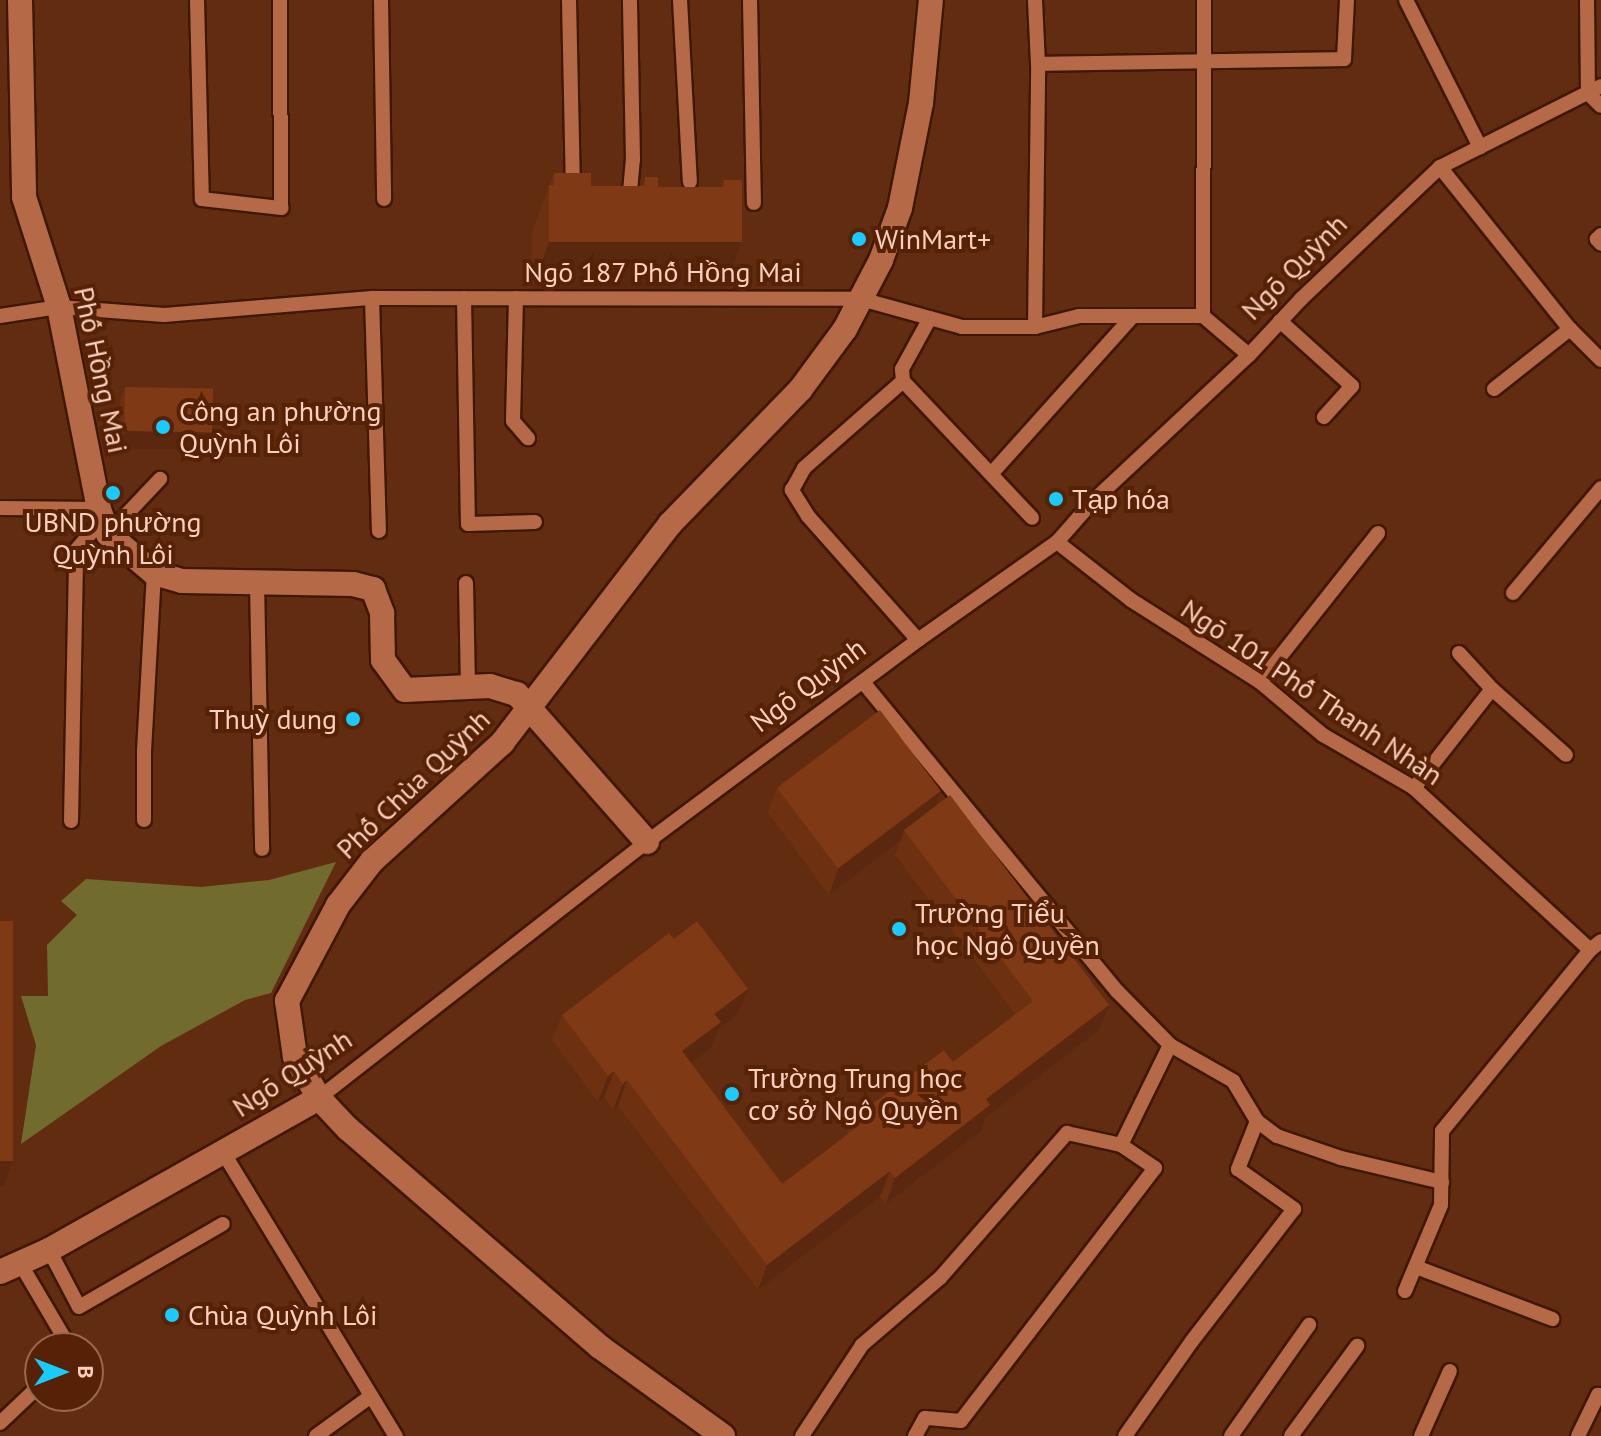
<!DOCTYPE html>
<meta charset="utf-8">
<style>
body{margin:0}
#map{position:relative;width:1601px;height:1436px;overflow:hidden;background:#622c10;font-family:"PT Sans",sans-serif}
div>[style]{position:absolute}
.green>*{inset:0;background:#716c2d}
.roads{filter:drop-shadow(2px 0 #3e1805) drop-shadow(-2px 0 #3e1805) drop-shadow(0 2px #3e1805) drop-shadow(0 -2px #3e1805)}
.lane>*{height:14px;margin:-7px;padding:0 7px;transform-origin:7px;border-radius:7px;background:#b66946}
.street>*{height:24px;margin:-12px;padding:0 12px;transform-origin:12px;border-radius:12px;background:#b66946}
.wall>*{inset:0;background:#6d3112}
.shaded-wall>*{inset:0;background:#59280f}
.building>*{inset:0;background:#7f3915;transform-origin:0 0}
.dots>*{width:22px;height:22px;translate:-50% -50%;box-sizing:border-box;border:4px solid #562104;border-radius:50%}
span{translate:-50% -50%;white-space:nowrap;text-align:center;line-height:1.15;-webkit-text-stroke:8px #562104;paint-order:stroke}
.poi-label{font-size:28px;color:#facfbd}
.left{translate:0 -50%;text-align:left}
.right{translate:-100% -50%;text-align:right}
.street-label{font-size:28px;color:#facfbd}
.north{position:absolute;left:24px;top:1332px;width:80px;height:80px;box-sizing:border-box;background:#562104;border:2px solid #98674e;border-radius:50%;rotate:90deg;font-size:22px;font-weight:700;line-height:32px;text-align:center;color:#facfbd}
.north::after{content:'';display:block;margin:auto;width:28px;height:36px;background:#19cafc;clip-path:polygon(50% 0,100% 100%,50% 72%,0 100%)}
</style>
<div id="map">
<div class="green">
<i style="clip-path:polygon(336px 862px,271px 993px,245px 1000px,161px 1046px,21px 1144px,36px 1045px,21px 996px,48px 996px,47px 945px,77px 915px,61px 901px,86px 879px,201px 887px,269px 880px)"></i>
</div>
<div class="roads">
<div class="lane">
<i style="left:197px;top:0;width:199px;rotate:88.6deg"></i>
<i style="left:202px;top:199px;width:80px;rotate:6.5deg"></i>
<i style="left:281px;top:208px;width:208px;rotate:-90.3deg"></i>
<i style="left:381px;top:0;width:199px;rotate:89.1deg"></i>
<i style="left:569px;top:0;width:192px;rotate:88.8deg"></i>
<i style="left:680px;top:0;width:182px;rotate:86.9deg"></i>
<i style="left:750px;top:0;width:203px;rotate:88.9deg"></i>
<i style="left:1406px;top:0;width:165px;rotate:63.3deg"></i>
<i style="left:1587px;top:0;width:93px;rotate:89.4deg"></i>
<i style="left:1588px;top:93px;width:18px;rotate:45deg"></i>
<i style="left:1038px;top:64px;width:306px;rotate:-0.9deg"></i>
<i style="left:1344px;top:59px;width:59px;rotate:-87.1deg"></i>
<i style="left:1440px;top:167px;width:208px;rotate:51.3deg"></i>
<i style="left:1570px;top:329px;width:44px;rotate:45deg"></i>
<i style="left:630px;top:192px;width:32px;rotate:-85deg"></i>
<i style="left:633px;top:160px;width:160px;rotate:-91.1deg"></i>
<i style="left:1601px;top:235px;width:6px;rotate:135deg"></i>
<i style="left:1597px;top:239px;width:6px;rotate:51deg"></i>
<i style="left:372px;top:298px;width:233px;rotate:88.3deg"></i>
<i style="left:464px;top:298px;width:226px;rotate:89deg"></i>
<i style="left:468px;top:524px;width:67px;rotate:-1.7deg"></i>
<i style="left:516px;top:298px;width:123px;rotate:91.4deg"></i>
<i style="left:513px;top:421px;width:23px;rotate:49deg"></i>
<i style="left:0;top:316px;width:60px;rotate:-8.7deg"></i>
<i style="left:59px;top:307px;width:105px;rotate:4.4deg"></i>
<i style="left:164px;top:315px;width:209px;rotate:-4.7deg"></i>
<i style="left:372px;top:298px;width:489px;rotate:0.1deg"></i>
<i style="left:861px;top:299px;width:105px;rotate:15.5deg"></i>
<i style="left:962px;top:327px;width:73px"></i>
<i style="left:1035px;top:327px;width:45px;rotate:-14deg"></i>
<i style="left:1079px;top:316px;width:124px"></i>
<i style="left:1203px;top:316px;width:60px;rotate:40.3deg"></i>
<i style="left:1203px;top:316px;width:316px;rotate:-89.8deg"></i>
<i style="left:1280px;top:321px;width:97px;rotate:42.1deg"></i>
<i style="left:1352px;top:386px;width:42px;rotate:132.1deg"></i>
<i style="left:1035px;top:327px;width:263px;rotate:-89.3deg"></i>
<i style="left:1038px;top:64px;width:64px;rotate:-92.7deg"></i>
<i style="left:903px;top:381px;width:188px;rotate:46.7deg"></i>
<i style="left:1494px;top:389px;width:97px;rotate:-38.3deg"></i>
<i style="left:992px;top:473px;width:211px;rotate:-48.1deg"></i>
<i style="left:0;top:508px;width:99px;rotate:0.6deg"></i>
<i style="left:108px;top:534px;width:76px;rotate:-46.6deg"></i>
<i style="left:1057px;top:542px;width:94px;rotate:38.1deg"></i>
<i style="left:1131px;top:600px;width:153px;rotate:32.4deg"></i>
<i style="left:1260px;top:682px;width:82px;rotate:40.1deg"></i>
<i style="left:1323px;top:735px;width:105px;rotate:30.2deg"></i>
<i style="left:1414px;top:788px;width:239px;rotate:42.6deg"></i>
<i style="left:257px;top:582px;width:267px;rotate:88.9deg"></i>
<i style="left:466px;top:583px;width:104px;rotate:88.9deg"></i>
<i style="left:1513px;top:593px;width:137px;rotate:-50deg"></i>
<i style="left:918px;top:640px;width:166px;rotate:-131.6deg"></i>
<i style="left:808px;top:516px;width:31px;rotate:-122deg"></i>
<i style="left:792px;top:490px;width:25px;rotate:-61deg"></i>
<i style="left:804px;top:468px;width:132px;rotate:-41.3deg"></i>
<i style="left:903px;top:381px;width:12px;rotate:-95deg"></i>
<i style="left:902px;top:369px;width:58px;rotate:-61.2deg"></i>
<i style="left:1459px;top:653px;width:49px;rotate:47.5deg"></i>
<i style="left:1492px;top:689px;width:99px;rotate:41.7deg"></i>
<i style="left:863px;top:682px;width:400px;rotate:50.6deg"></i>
<i style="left:1117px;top:991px;width:76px;rotate:45.5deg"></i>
<i style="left:1170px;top:1045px;width:73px;rotate:29.7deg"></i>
<i style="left:1233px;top:1081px;width:47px;rotate:59deg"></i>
<i style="left:1257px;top:1121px;width:52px;rotate:111.6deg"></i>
<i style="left:1238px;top:1169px;width:69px;rotate:35.5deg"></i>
<i style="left:1294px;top:1209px;width:167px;rotate:127.7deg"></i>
<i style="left:1192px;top:1341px;width:116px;rotate:125.2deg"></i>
<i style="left:1260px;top:682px;width:190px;rotate:-51.6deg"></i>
<i style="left:1414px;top:788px;width:126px;rotate:-51.8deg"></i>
<i style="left:144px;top:820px;width:69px;rotate:-90deg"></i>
<i style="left:144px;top:751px;width:178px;rotate:-86.8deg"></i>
<i style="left:71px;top:821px;width:271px;rotate:-88.9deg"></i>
<i style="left:76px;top:550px;width:41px;rotate:-48.9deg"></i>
<i style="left:319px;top:1098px;width:416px;rotate:-38deg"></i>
<i style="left:647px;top:842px;width:338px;rotate:-36.7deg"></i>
<i style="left:918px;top:640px;width:170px;rotate:-35.2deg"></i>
<i style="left:1057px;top:542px;width:55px;rotate:-48.7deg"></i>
<i style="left:1093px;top:501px;width:214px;rotate:-43.1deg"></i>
<i style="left:1249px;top:355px;width:76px;rotate:-47.1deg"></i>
<i style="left:1301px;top:299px;width:192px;rotate:-43.5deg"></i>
<i style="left:1440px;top:167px;width:180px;rotate:-26.7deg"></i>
<i style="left:1257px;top:1121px;width:25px;rotate:37deg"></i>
<i style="left:1277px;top:1136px;width:68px;rotate:19deg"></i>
<i style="left:1341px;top:1158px;width:104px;rotate:13.4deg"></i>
<i style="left:1121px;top:1145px;width:111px;rotate:-63.9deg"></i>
<i style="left:223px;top:1152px;width:333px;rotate:58.7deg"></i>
<i style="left:49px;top:1250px;width:64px;rotate:62.2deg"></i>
<i style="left:79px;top:1307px;width:166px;rotate:-30deg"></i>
<i style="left:20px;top:1263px;width:99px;rotate:59.5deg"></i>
<i style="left:1416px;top:1267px;width:146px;rotate:20.9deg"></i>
<i style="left:1405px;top:1291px;width:93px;rotate:-67.3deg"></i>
<i style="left:1441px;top:1205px;width:74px;rotate:-89.2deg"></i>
<i style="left:1442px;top:1131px;width:234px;rotate:-50.7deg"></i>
<i style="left:1590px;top:950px;width:14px;rotate:-39deg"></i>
<i style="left:0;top:1423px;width:55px;rotate:-43.5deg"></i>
<i style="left:316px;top:1436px;width:68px;rotate:-36deg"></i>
<i style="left:802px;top:1436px;width:109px;rotate:-56.6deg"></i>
<i style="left:862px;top:1345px;width:103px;rotate:-40.7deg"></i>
<i style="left:940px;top:1278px;width:193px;rotate:-48.8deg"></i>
<i style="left:1067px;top:1133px;width:55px;rotate:12.5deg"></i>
<i style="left:1121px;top:1145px;width:41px;rotate:34.1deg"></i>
<i style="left:1155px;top:1168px;width:319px;rotate:127.5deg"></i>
<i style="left:961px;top:1421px;width:36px;rotate:-175deg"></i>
<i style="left:925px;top:1418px;width:21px;rotate:119deg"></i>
<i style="left:1231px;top:1436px;width:136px;rotate:-54.9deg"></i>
<i style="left:1291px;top:1436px;width:112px;rotate:-53.7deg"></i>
<i style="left:1421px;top:1436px;width:71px;rotate:-66deg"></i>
<i style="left:1578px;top:1436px;width:46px;rotate:-64deg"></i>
<i style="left:1598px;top:1395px;width:3px;rotate:18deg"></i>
</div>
<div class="street">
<i style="left:20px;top:0;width:197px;rotate:88.8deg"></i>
<i style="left:24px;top:197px;width:115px;rotate:72.3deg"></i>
<i style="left:59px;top:307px;width:206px;rotate:78.8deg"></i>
<i style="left:99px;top:509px;width:27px;rotate:70deg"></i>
<i style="left:108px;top:534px;width:60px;rotate:40.3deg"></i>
<i style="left:154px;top:573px;width:29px;rotate:16deg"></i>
<i style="left:182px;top:581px;width:171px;rotate:1deg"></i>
<i style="left:353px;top:584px;width:21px;rotate:14deg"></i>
<i style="left:373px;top:589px;width:26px;rotate:69deg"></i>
<i style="left:382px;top:613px;width:47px;rotate:88.8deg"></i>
<i style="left:383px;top:660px;width:37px;rotate:54deg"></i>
<i style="left:405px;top:690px;width:85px;rotate:-2.7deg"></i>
<i style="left:490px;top:686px;width:28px;rotate:17deg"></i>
<i style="left:517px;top:694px;width:197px;rotate:48.7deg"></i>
<i style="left:0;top:1272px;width:54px;rotate:-24.2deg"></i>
<i style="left:49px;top:1250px;width:310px;rotate:-29.4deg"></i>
<i style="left:723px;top:1436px;width:152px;rotate:-144.1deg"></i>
<i style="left:600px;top:1347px;width:333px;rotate:-139.1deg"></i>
<i style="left:348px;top:1129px;width:42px;rotate:-133.1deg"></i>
<i style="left:319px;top:1098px;width:48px;rotate:-120.3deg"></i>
<i style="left:295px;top:1057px;width:57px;rotate:-98.1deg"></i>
<i style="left:287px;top:1001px;width:109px;rotate:-62deg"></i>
<i style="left:338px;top:905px;width:56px;rotate:-52.3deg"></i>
<i style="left:372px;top:861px;width:176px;rotate:-42.2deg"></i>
<i style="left:502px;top:743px;width:276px;rotate:-52.5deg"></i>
<i style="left:670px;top:524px;width:187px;rotate:-45.9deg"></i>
<i style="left:800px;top:390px;width:76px;rotate:-53.6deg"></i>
<i style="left:845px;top:329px;width:78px;rotate:-62.4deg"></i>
<i style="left:881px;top:260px;width:55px;rotate:-69.9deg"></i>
<i style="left:900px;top:208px;width:107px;rotate:-78.7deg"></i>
<i style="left:921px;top:103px;width:103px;rotate:-84.5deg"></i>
</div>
</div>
<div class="wall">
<i style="clip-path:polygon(554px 173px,591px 186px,642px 186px,645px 177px,658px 187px,721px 187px,724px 180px,742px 242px,725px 289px,532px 289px,532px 232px)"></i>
<i style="clip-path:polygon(125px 387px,206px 449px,119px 449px,119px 405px)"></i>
<i style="clip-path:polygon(777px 787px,941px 791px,935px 806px,1109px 1005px,1099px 1030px,986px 1117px,981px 1131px,886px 1204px,880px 1197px,758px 1290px,618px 1106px,613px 1110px,604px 1097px,598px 1102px,552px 1040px,562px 1015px,738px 1014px,718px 1030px,711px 1048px,691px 1063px,782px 1184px,846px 1136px,851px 1120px,953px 1062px,1015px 1014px,895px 855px,901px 840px,829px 895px,768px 813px)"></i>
</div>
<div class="shaded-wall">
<i style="clip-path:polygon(549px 242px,742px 242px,725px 289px,532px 289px)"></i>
<i style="clip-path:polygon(125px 431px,212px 432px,206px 449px,119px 449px)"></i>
<i style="clip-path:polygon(941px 791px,931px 816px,904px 830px,901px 840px,829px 895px,838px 869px)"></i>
<i style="clip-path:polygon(748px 989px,738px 1014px,718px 1030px,711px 1048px,673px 1077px,682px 1051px,714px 1014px)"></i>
<i style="clip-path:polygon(1109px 1005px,1099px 1030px,986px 1117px,981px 1131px,886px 1204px,895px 1178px,986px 1099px)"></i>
<i style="clip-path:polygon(614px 1071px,604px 1097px,598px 1102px,608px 1076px)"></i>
<i style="clip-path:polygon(627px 1080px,618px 1106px,613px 1110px,623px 1084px)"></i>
<i style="clip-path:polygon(0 1161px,13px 1161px,3px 1186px,0 1186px)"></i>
<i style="clip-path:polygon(890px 1171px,880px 1197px,758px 1290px,767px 1265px)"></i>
</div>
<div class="building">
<i style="clip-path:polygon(554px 173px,591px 173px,591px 186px,645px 186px,645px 177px,658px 177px,658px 187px,724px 187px,724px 180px,742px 180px,742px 242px,549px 242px,549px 185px,554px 185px)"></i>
<i style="left:125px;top:387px;width:88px;height:44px;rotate:1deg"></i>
<i style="left:880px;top:710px;width:101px;height:129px;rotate:53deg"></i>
<i style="clip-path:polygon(950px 795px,1109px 1005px,986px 1099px,990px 1105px,895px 1178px,890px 1171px,767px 1265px,627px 1080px,623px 1084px,614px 1071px,608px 1076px,562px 1015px,669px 933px,674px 939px,697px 921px,748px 989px,714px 1014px,721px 1022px,682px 1051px,782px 1184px,857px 1127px,851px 1120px,944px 1050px,953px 1062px,1033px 1001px,904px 830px)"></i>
<i style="left:0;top:921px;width:13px;height:240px"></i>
</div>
<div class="dots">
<i style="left:859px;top:239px;background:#19cafc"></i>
<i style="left:163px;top:427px;background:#19cafc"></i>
<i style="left:113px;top:493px;background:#19cafc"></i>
<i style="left:1056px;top:499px;background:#19cafc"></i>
<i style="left:353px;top:719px;background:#19cafc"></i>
<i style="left:899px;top:929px;background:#19cafc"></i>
<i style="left:732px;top:1094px;background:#19cafc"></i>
<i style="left:172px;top:1315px;background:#19cafc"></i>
</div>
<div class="poi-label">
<span class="left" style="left:875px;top:239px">WinMart+</span>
<span class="left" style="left:179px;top:427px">Công an phường<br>Quỳnh Lôi</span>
<span class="left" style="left:1072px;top:499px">Tạp hóa</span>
<span style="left:113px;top:538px">UBND phường<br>Quỳnh Lôi</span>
<span class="right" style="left:337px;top:719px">Thuỳ dung</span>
<span class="left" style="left:915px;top:929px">Trường Tiểu<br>học Ngô Quyền</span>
<span class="left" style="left:748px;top:1094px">Trường Trung học<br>cơ sở Ngô Quyền</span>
<span class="left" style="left:188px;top:1315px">Chùa Quỳnh Lôi</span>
</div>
<div class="street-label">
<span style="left:1294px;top:267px;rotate:-45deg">Ngõ Quỳnh</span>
<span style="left:663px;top:272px">Ngõ 187 Phố Hồng Mai</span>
<span style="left:101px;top:370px;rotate:78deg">Phố Hồng Mai</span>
<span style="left:808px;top:685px;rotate:-37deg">Ngõ Quỳnh</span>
<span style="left:1312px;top:692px;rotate:34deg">Ngõ 101 Phố Thanh Nhàn</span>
<span style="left:413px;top:784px;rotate:-44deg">Phố Chùa Quỳnh</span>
<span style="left:292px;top:1073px;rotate:-33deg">Ngõ Quỳnh</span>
</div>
<div class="north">B</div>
</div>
